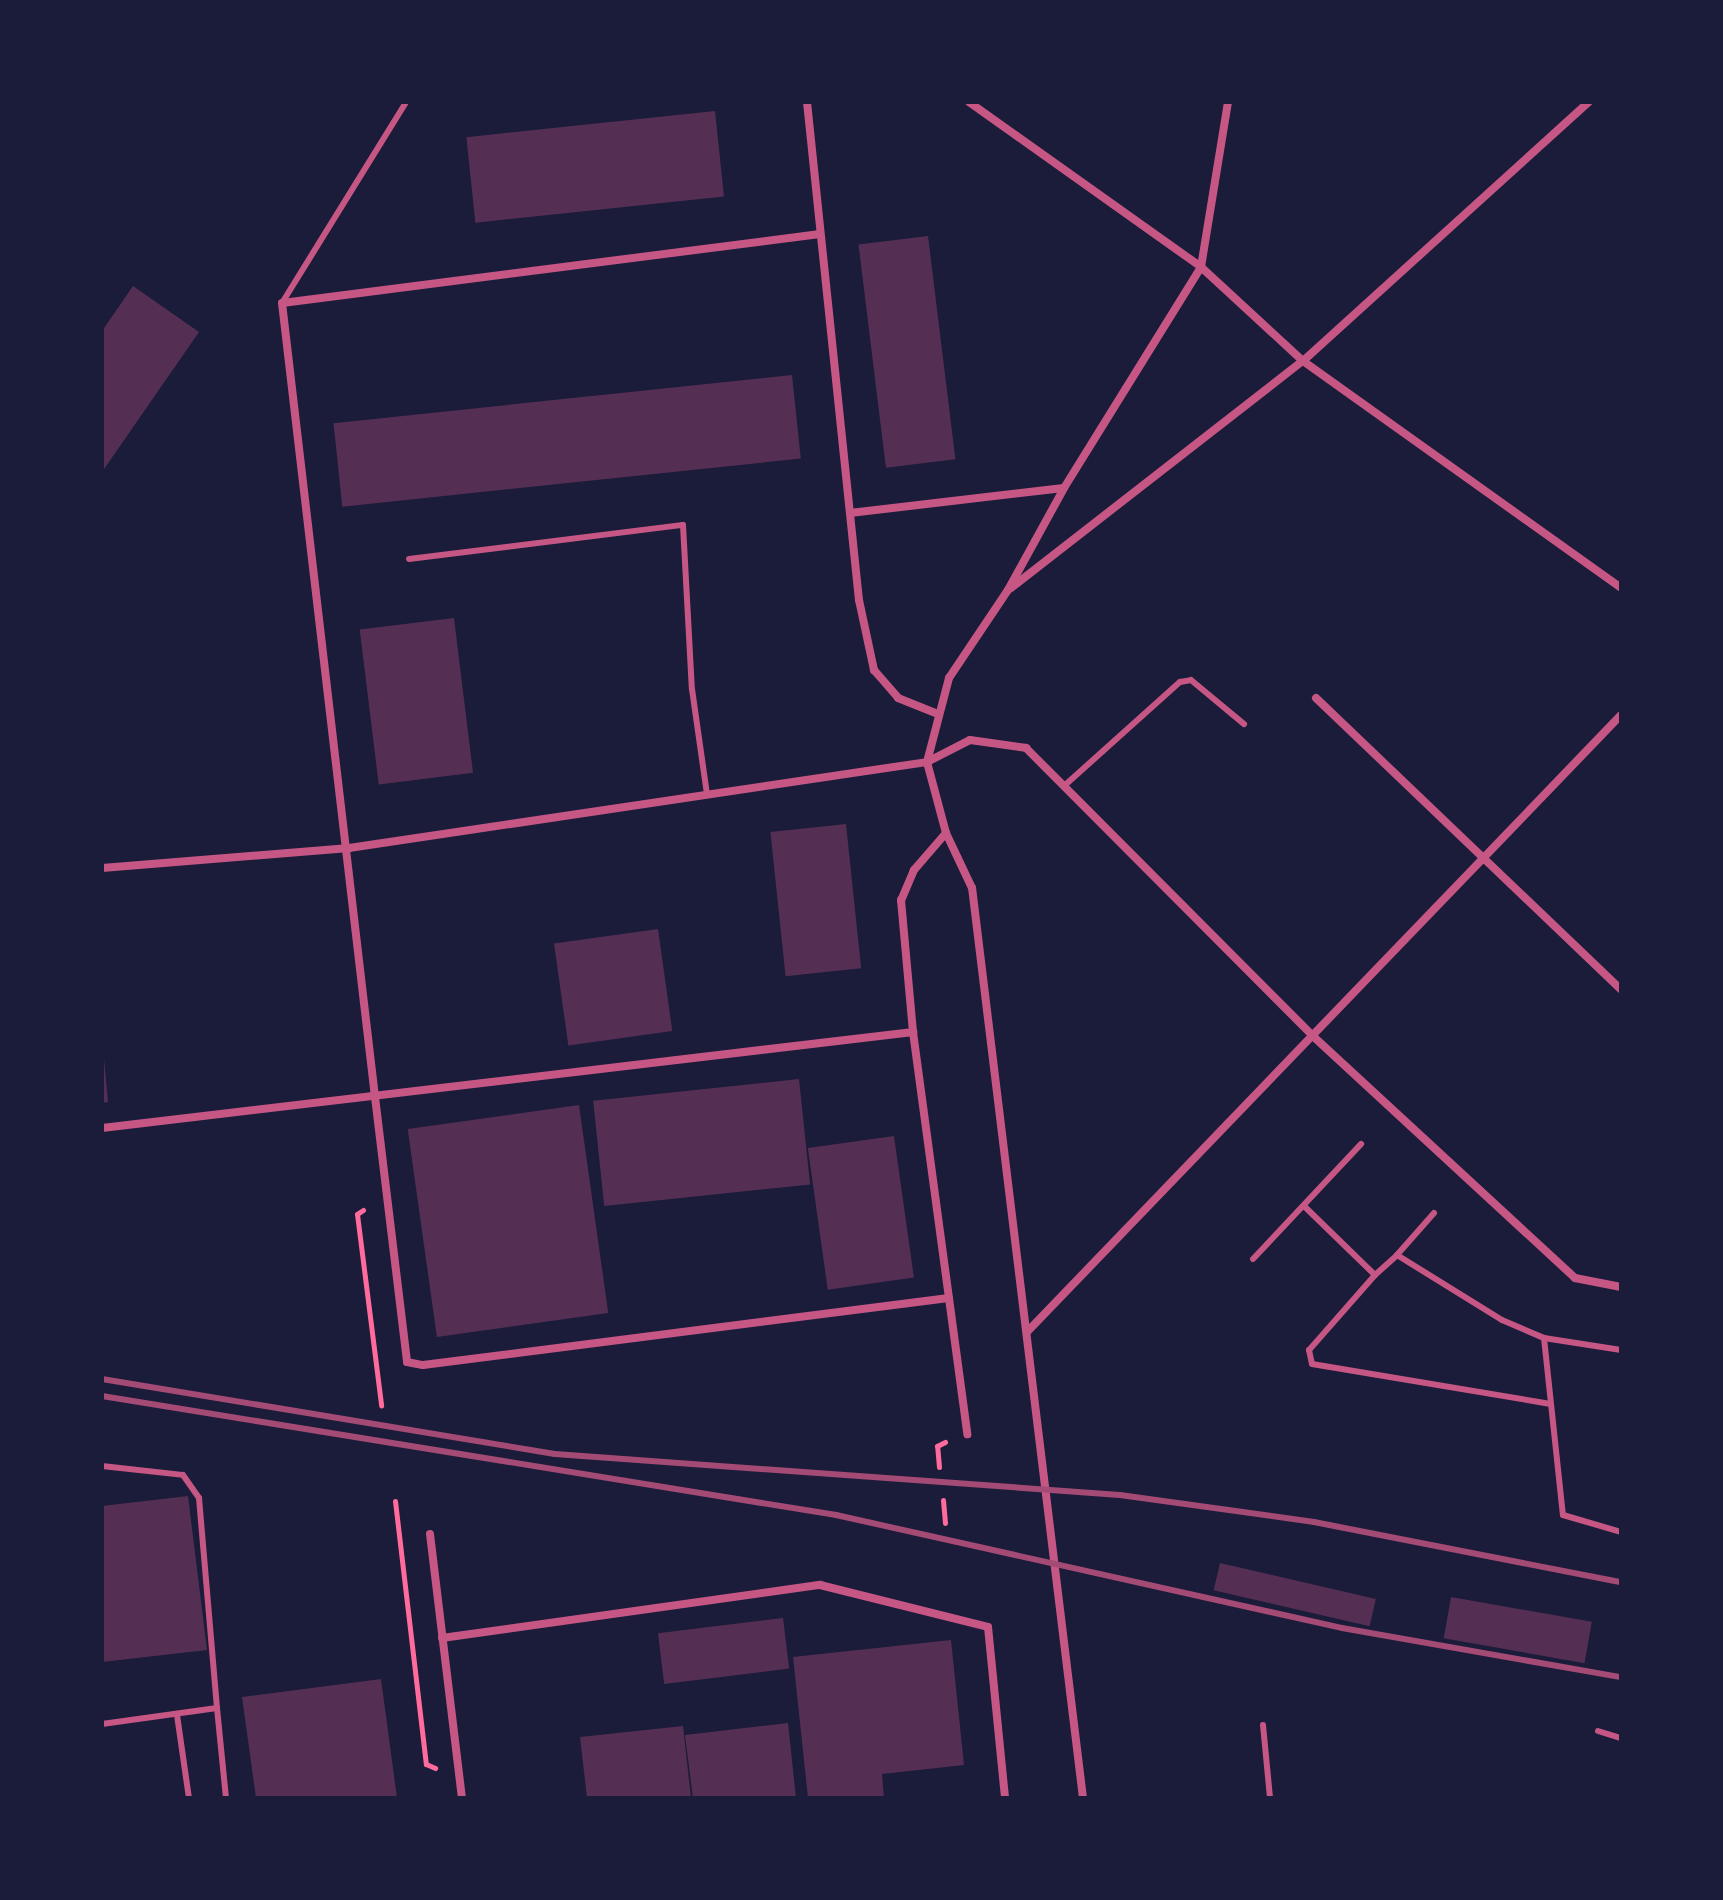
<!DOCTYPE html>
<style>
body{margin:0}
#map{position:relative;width:1723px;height:1900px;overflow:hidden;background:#1b1b3a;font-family:"Exo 2",sans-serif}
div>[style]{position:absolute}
.building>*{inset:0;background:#542f53;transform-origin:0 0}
.path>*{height:5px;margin:-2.5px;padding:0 2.5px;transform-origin:2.5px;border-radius:2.5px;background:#ff6b9d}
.service>*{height:6px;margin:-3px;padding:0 3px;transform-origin:3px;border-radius:3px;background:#c65784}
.minor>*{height:8px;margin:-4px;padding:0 4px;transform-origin:4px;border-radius:4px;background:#c65784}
.rail>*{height:6px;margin:-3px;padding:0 3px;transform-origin:3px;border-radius:3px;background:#a44b75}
span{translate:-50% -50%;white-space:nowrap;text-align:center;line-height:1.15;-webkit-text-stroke:7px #1b1b3a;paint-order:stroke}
.frame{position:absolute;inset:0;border:104px solid #1b1b3a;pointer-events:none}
</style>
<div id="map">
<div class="building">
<i style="left:715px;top:111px;width:86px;height:250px;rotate:84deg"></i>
<i style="left:928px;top:236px;width:225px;height:70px;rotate:83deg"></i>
<i style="clip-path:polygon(133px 286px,199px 332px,102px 472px,102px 331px)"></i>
<i style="left:792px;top:375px;width:84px;height:461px;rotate:84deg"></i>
<i style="left:454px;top:618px;width:156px;height:95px;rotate:83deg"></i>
<i style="left:846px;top:824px;width:145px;height:76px;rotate:84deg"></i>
<i style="left:658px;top:929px;width:103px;height:105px;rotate:82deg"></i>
<i style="clip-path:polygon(104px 1059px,108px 1102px,102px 1103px,102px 1060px)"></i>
<i style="left:799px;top:1079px;width:106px;height:207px;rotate:84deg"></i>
<i style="left:579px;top:1105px;width:210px;height:173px;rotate:82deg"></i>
<i style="left:894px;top:1136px;width:143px;height:87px;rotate:82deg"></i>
<i style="clip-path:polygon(188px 1496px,207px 1650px,102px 1662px,102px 1506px)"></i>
<i style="left:1220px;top:1563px;width:160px;height:28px;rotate:13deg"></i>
<i style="left:1451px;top:1597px;width:143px;height:42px;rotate:10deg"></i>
<i style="left:783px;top:1618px;width:51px;height:126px;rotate:83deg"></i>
<i style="clip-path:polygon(951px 1640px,964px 1765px,882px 1774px,884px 1798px,808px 1798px,793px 1657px)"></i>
<i style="clip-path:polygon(381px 1679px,397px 1798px,256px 1798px,242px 1697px)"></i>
<i style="clip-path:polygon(788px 1723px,796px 1798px,693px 1798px,685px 1735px)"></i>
<i style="clip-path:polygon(683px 1726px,691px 1798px,587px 1798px,580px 1737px)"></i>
</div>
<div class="path">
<i style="left:363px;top:1210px;width:7px;rotate:146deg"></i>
<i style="left:357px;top:1214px;width:193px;rotate:82.8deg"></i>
<i style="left:939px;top:1467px;width:21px;rotate:-95deg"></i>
<i style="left:937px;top:1446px;width:9px;rotate:-27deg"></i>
<i style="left:943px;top:1500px;width:23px;rotate:85deg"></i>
<i style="left:395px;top:1501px;width:265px;rotate:83.3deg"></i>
<i style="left:426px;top:1764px;width:10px;rotate:24deg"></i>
</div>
<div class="service">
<i style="left:282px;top:303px;width:236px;rotate:-58.3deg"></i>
<i style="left:409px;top:559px;width:276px;rotate:-7.1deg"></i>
<i style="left:683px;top:525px;width:164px;rotate:86.9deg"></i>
<i style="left:692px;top:689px;width:107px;rotate:81.9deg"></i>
<i style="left:1064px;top:786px;width:156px;rotate:-41.9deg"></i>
<i style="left:1180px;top:682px;width:11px;rotate:-10deg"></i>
<i style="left:1191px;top:680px;width:69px;rotate:39.7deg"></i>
<i style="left:1304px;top:1206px;width:99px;rotate:44.2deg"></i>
<i style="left:1375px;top:1275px;width:30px;rotate:-42deg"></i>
<i style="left:1434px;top:1213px;width:56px;rotate:131.4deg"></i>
<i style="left:1397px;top:1255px;width:123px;rotate:31.8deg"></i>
<i style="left:1502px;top:1320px;width:46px;rotate:23.2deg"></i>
<i style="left:1544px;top:1338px;width:78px;rotate:8.9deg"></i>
<i style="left:1253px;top:1259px;width:158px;rotate:-46.8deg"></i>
<i style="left:1375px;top:1275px;width:100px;rotate:131.3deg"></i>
<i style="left:1309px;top:1350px;width:14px;rotate:78deg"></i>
<i style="left:1312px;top:1364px;width:242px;rotate:9.5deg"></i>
<i style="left:1544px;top:1338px;width:178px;rotate:83.9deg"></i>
<i style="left:1563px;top:1515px;width:60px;rotate:16.3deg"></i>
<i style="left:102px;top:1466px;width:81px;rotate:6.3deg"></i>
<i style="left:183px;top:1475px;width:28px;rotate:55deg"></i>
<i style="left:199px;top:1498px;width:211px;rotate:85.1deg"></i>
<i style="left:177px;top:1715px;width:84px;rotate:81.8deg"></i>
<i style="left:102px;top:1724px;width:116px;rotate:-7.9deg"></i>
<i style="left:217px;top:1708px;width:90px;rotate:84.3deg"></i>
<i style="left:1263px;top:1725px;width:73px;rotate:84.5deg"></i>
<i style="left:1598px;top:1731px;width:24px;rotate:17deg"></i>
</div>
<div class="minor">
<i style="left:807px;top:102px;width:501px;rotate:84.04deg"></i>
<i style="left:859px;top:600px;width:72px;rotate:77.9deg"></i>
<i style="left:874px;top:670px;width:37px;rotate:49deg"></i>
<i style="left:898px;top:698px;width:43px;rotate:21.8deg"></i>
<i style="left:969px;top:102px;width:285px;rotate:35.4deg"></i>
<i style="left:1201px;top:267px;width:139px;rotate:42.7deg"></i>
<i style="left:1303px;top:361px;width:391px;rotate:35.5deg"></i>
<i style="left:820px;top:234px;width:542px;rotate:172.69deg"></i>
<i style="left:282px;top:303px;width:799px;rotate:83.32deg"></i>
<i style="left:375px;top:1097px;width:267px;rotate:83.1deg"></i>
<i style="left:407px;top:1362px;width:16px;rotate:11deg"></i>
<i style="left:423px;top:1365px;width:530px;rotate:-7.26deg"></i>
<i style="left:850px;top:513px;width:215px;rotate:-6.7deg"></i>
<i style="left:1011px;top:588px;width:370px;rotate:-37.9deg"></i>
<i style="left:1303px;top:361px;width:386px;rotate:-42.2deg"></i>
<i style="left:1316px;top:698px;width:422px;rotate:43.7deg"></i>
<i style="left:946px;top:833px;width:49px;rotate:130.9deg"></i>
<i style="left:914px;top:870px;width:33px;rotate:113deg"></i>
<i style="left:901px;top:900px;width:133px;rotate:84.8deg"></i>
<i style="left:913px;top:1032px;width:406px;rotate:82.3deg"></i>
<i style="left:102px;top:868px;width:248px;rotate:-4.6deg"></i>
<i style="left:349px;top:848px;width:584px;rotate:-8.46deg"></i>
<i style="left:927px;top:762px;width:48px;rotate:-27.1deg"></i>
<i style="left:970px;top:740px;width:57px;rotate:8.1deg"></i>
<i style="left:1026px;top:748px;width:409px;rotate:45.1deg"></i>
<i style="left:1315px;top:1038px;width:354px;rotate:42.7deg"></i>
<i style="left:1575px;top:1278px;width:47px;rotate:11.1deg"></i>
<i style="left:102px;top:1128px;width:817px;rotate:-6.75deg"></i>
<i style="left:1027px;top:1332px;width:856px;rotate:-46.09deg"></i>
<i style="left:430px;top:1534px;width:266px;rotate:83.1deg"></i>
<i style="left:442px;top:1638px;width:382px;rotate:-8deg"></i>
<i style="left:820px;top:1585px;width:173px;rotate:14deg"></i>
<i style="left:988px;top:1627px;width:172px;rotate:84.3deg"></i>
<i style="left:1083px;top:1798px;width:917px;rotate:-96.95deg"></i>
<i style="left:972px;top:888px;width:61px;rotate:-115.3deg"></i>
<i style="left:946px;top:833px;width:73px;rotate:-105deg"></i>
<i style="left:927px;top:762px;width:87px;rotate:-75.3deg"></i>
<i style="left:949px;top:678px;width:106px;rotate:-56.2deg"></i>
<i style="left:1008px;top:590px;width:116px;rotate:-61.2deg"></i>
<i style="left:1064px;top:488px;width:260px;rotate:-58.2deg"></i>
<i style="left:1201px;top:267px;width:167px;rotate:-80.7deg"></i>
</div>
<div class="rail">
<i style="left:102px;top:1379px;width:459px;rotate:9.4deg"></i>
<i style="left:555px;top:1454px;width:566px;rotate:4.15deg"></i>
<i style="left:1120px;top:1495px;width:196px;rotate:7.9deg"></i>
<i style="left:1314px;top:1522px;width:313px;rotate:11.1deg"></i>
<i style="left:102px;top:1396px;width:744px;rotate:9.21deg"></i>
<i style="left:836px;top:1515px;width:518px;rotate:12.59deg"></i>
<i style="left:1342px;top:1628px;width:283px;rotate:10deg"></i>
</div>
<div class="frame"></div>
</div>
